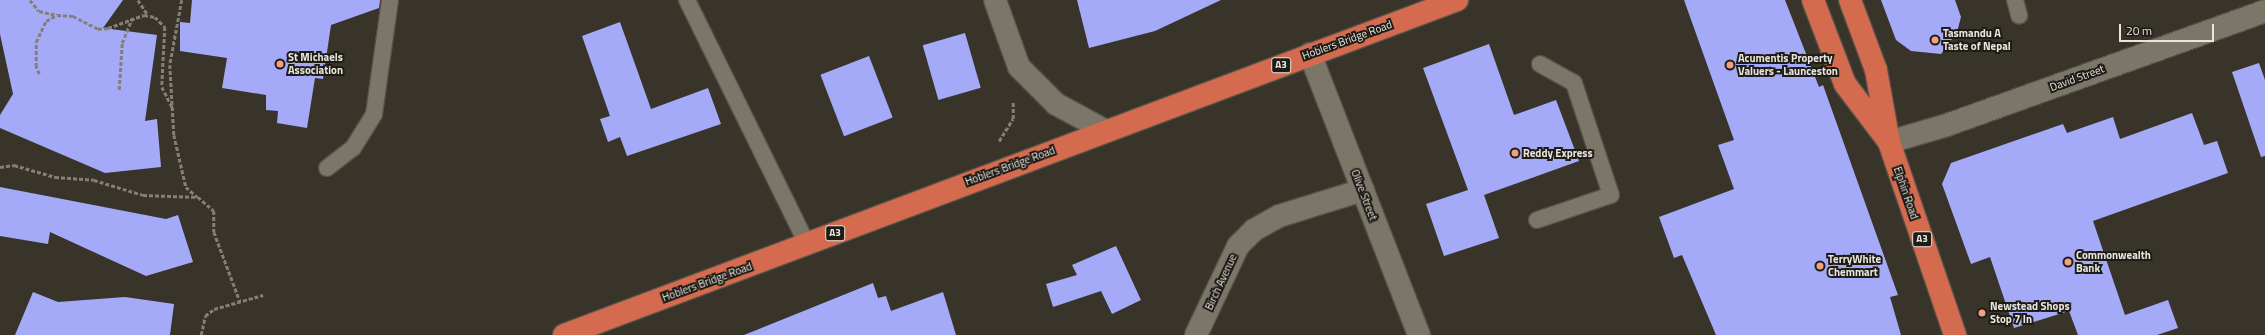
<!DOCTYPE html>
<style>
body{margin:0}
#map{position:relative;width:2265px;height:335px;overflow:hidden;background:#393429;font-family:"Titillium Web",sans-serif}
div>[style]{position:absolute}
.building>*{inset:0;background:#a5aaf8;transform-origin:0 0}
.path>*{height:2.5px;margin-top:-1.25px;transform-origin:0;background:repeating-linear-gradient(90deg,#847f76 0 4px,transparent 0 6px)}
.roads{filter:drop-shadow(1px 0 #555147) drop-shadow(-1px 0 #555147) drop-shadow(0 1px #555147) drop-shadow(0 -1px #555147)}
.lane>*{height:16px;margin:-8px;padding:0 8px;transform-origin:8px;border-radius:8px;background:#7c7669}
.street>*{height:22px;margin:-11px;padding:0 11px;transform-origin:11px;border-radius:11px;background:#7c7669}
.secondary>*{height:22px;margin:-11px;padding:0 11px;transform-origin:11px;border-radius:11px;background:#7c7669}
.highway>*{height:22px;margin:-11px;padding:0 11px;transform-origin:11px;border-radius:11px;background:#d56b4e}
.dots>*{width:11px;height:11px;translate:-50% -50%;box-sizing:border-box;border:2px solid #1e1c17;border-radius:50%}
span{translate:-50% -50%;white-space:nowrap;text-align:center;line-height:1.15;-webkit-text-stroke:4px #1e1c17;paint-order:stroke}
.shield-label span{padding:1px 3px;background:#1e1c17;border:1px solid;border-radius:3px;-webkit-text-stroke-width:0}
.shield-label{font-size:10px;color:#eae6df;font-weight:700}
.poi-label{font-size:11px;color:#eae6df;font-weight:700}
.left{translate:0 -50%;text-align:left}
.street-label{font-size:11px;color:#eae6df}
.scale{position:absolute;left:2119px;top:24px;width:95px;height:18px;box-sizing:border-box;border:2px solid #eae6df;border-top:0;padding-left:5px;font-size:12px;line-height:14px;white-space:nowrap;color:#eae6df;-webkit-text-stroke:3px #1e1c17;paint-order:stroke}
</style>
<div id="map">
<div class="building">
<i style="clip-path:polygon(0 0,123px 0,103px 28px,157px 35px,145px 121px,157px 119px,161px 167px,105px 173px,0 128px,0 115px,13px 94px,0 34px)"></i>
<i style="clip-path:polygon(192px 0,380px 0,379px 8px,331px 25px,323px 79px,315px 78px,307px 128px,277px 123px,278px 111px,266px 110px,266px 95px,222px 88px,227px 58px,180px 51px,180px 22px,190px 23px)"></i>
<i style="clip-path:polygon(1077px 0,1221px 0,1155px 31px,1089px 48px)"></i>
<i style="clip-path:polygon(1684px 0,1785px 0,1819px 87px,1823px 85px,1898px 295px,1890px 297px,1901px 335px,1716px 335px,1682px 255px,1674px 258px,1659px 217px,1734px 189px,1718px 145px,1734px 140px)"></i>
<i style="clip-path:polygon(1881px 0,1955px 0,1961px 17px,1957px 32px,1941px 54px,1911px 51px,1896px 40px)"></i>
<i style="clip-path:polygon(620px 22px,651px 109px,708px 88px,721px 124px,627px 156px,620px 137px,608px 142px,600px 119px,610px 116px,582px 36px)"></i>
<i style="left:965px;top:33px;width:57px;height:44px;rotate:74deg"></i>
<i style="clip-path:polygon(1489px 44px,1514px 115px,1556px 100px,1579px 161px,1484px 195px,1499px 238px,1444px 256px,1426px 204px,1468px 190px,1423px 68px)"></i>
<i style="left:869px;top:56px;width:66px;height:52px;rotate:69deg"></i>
<i style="clip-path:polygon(2259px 63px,2265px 80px,2265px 156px,2261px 157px,2232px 72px)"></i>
<i style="clip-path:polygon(2192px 113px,2204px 145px,2217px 141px,2228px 173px,2093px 221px,2125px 315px,2168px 300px,2178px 328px,2157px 335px,2078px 335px,2069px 311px,2014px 328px,1990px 257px,1971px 264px,1942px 184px,1951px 163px,2063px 124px,2067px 133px,2113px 117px,2120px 139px)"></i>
<i style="clip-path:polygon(0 187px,166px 219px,178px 215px,193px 262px,146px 276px,50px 232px,48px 244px,0 236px)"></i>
<i style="clip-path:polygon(1116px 246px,1141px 300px,1112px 314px,1101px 291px,1053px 307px,1046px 284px,1077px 275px,1072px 265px)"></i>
<i style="clip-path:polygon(873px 283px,878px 298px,886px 296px,891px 311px,943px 292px,956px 335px,744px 335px)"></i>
<i style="clip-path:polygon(33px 292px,58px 302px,125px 297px,174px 304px,170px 335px,15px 335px)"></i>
</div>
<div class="path">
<i style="left:30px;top:0;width:14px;rotate:51deg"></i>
<i style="left:39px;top:11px;width:17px;rotate:13deg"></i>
<i style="left:138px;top:0;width:18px;rotate:56deg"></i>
<i style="left:182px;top:0;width:66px;rotate:100.5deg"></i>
<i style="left:170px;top:65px;width:70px;rotate:86.7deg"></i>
<i style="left:174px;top:135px;width:53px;rotate:77deg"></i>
<i style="left:186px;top:187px;width:15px;rotate:42deg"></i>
<i style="left:39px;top:74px;width:8px;rotate:-113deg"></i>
<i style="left:36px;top:67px;width:25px;rotate:-90deg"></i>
<i style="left:36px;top:42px;width:23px;rotate:-65deg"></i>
<i style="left:46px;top:21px;width:13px;rotate:-29deg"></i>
<i style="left:57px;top:15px;width:16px;rotate:4deg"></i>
<i style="left:73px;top:16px;width:28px;rotate:27deg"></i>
<i style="left:98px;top:29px;width:10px;rotate:-6deg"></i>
<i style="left:108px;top:28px;width:38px;rotate:-20deg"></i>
<i style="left:144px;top:15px;width:11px;rotate:10deg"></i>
<i style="left:155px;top:17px;width:14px;rotate:45deg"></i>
<i style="left:165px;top:27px;width:60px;rotate:92.9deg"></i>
<i style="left:162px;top:87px;width:25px;rotate:63deg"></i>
<i style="left:119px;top:90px;width:47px;rotate:-86.3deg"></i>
<i style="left:122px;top:43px;width:27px;rotate:-68deg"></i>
<i style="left:999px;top:141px;width:26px;rotate:-58deg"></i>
<i style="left:1013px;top:119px;width:18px;rotate:-90deg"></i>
<i style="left:0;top:167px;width:14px;rotate:-8deg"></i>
<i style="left:14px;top:165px;width:43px;rotate:16.3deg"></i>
<i style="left:55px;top:177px;width:39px;rotate:4deg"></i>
<i style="left:94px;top:180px;width:51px;rotate:17deg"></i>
<i style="left:143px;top:195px;width:55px;rotate:2.1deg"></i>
<i style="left:198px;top:197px;width:21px;rotate:41deg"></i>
<i style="left:214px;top:211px;width:21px;rotate:90deg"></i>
<i style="left:214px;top:232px;width:74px;rotate:69.4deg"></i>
<i style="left:201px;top:335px;width:19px;rotate:-78deg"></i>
<i style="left:205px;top:316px;width:11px;rotate:-38deg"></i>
<i style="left:214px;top:309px;width:51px;rotate:-15.9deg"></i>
</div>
<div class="roads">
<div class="lane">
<i style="left:687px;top:0;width:272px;rotate:63.8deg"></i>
<i style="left:2015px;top:0;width:16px;rotate:75deg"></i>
<i style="left:327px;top:168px;width:33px;rotate:-38deg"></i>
<i style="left:353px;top:148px;width:40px;rotate:-58deg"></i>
<i style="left:374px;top:114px;width:115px;rotate:-82deg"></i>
<i style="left:1537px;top:220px;width:78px;rotate:-18.7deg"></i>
<i style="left:1611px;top:195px;width:118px;rotate:-108.3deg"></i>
<i style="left:1574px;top:83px;width:39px;rotate:-151deg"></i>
</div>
<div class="street">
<i style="left:995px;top:0;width:71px;rotate:70.3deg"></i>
<i style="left:1019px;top:67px;width:52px;rotate:45deg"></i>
<i style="left:1056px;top:104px;width:57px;rotate:28.4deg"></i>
<i style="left:1310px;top:54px;width:301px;rotate:68.8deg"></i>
<i style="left:1196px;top:335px;width:98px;rotate:-64.7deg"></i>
<i style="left:1238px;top:246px;width:23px;rotate:-45deg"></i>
<i style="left:1254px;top:230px;width:29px;rotate:-29deg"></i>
<i style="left:1279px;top:216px;width:88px;rotate:-17.2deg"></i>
</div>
<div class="secondary">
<i style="left:1889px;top:142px;width:60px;rotate:-16.3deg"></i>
<i style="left:1947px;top:125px;width:338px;rotate:-19.7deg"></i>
</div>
<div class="highway">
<i style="left:1813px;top:0;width:90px;rotate:69.1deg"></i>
<i style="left:1845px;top:84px;width:68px;rotate:52.8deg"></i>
<i style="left:1850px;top:0;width:75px;rotate:69.6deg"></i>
<i style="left:1876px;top:70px;width:73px;rotate:79.8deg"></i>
<i style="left:1889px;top:142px;width:204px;rotate:71.1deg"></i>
<i style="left:564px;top:335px;width:954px;rotate:-20.56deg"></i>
</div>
</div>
<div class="dots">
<i style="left:1935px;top:40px;background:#f2a080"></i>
<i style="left:280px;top:64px;background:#f2a080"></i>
<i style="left:1730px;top:65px;background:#f2a080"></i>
<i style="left:1515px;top:153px;background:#f2a080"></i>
<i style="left:2068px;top:262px;background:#f2a080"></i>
<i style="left:1820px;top:266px;background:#f2a080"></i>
<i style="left:1982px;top:313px;background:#f2a080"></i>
</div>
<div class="shield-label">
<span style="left:1281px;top:65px">A3</span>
<span style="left:835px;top:233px">A3</span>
<span style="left:1922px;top:239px">A3</span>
</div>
<div class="poi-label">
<span class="left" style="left:1943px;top:40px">Tasmandu A<br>Taste of Nepal</span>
<span class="left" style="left:288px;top:64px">St Michaels<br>Association</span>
<span class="left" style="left:1738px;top:65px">Acumentis Property<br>Valuers - Launceston</span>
<span class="left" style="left:1523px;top:153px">Reddy Express</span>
<span class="left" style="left:2076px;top:262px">Commonwealth<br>Bank</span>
<span class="left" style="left:1828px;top:266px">TerryWhite<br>Chemmart</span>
<span class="left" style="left:1990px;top:313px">Newstead Shops<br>Stop 7 In</span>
</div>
<div class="street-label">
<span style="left:1347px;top:40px;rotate:-20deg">Hoblers Bridge Road</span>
<span style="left:2077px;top:78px;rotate:-20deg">David Street</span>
<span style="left:1010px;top:166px;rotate:-20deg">Hoblers Bridge Road</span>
<span style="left:1906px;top:193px;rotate:71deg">Elphin Road</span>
<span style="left:1364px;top:195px;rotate:69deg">Olive Street</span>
<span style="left:707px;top:282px;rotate:-20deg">Hoblers Bridge Road</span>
<span style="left:1221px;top:282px;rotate:-65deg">Birch Avenue</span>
</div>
<div class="scale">20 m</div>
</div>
